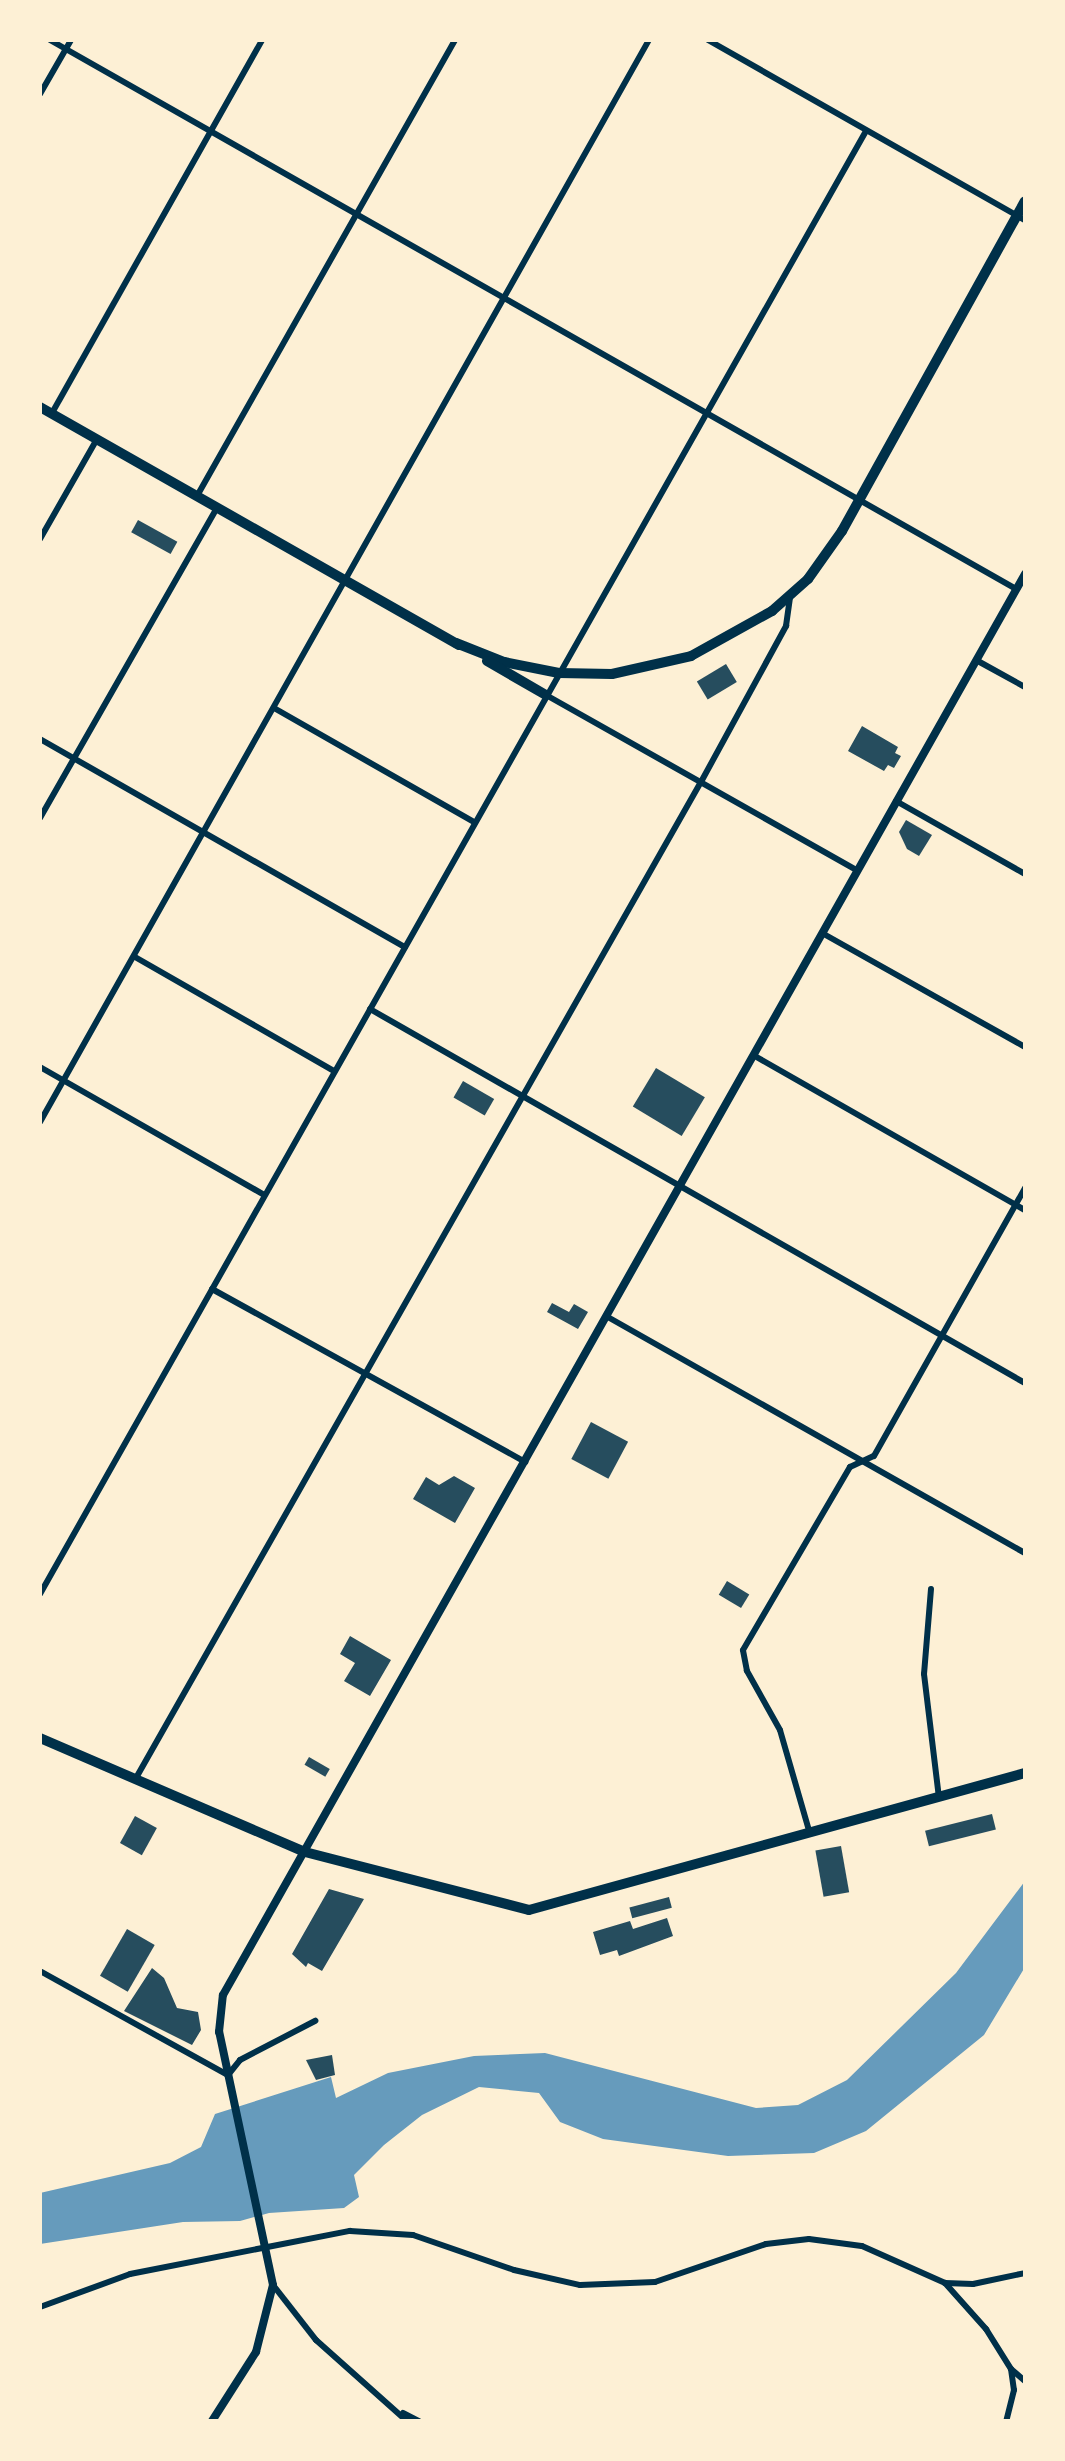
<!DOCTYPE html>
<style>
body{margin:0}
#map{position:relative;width:1065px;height:2461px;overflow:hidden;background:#fdf0d5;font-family:Roboto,sans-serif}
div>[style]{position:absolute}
.water>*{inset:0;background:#669bbc}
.building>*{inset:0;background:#264d5e;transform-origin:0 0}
.minor>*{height:6px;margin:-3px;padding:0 3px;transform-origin:3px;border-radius:3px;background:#003049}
.tertiary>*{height:8px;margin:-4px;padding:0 4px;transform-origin:4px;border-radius:4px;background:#003049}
.primary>*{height:10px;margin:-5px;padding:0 5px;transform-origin:5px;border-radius:5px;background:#003049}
span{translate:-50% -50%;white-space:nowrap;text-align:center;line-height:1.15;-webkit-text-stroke:6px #fdf0d5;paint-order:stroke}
.frame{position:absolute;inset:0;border:42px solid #fdf0d5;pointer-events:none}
</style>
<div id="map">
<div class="water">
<i style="clip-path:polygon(1025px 1881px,1025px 1967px,984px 2035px,866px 2131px,814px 2153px,728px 2156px,603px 2139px,560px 2122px,539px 2093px,479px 2087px,422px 2115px,384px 2145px,354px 2175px,359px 2197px,344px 2208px,269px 2213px,240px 2221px,183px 2222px,40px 2244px,40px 2193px,170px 2163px,201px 2147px,215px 2114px,331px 2077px,336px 2098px,388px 2073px,474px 2056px,545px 2053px,756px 2108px,798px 2105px,847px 2080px,956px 1973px)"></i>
</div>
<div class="building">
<i style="left:138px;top:520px;width:45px;height:14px;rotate:29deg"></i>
<i style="left:726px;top:664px;width:21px;height:34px;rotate:59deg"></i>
<i style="clip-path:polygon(862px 726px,898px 747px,895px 753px,901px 756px,894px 768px,888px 765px,884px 771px,848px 751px)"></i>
<i style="clip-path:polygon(906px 820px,932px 835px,919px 856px,907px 849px,899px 832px)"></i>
<i style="left:656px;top:1068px;width:57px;height:45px;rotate:31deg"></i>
<i style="left:463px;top:1081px;width:36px;height:19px;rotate:30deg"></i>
<i style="clip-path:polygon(552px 1303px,569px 1312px,574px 1304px,588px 1312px,578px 1329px,547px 1312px)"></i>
<i style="left:591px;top:1422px;width:42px;height:42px;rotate:28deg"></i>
<i style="clip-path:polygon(454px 1476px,475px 1488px,455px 1523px,413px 1499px,426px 1477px,439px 1485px)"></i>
<i style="left:727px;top:1581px;width:26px;height:16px;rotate:31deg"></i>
<i style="clip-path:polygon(350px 1636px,391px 1660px,370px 1696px,344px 1681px,355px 1663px,340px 1654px)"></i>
<i style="left:309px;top:1757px;width:24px;height:9px;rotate:30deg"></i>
<i style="left:992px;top:1814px;width:16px;height:69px;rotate:76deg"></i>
<i style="left:135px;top:1816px;width:25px;height:31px;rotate:29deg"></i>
<i style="left:841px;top:1846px;width:47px;height:26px;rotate:80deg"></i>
<i style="clip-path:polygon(329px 1889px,364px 1899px,322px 1971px,308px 1963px,306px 1967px,292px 1954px)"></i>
<i style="left:669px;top:1897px;width:11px;height:41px;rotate:75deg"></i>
<i style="clip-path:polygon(667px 1918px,673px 1936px,619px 1956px,617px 1950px,600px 1955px,593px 1932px,630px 1921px,633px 1929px)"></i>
<i style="left:127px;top:1929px;width:32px;height:54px;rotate:30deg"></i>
<i style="clip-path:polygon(152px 1968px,164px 1978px,177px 2008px,198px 2012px,201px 2030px,192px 2045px,124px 2011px)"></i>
<i style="clip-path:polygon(332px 2055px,335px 2075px,316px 2080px,306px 2060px)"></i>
</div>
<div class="minor">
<i style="left:50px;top:40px;width:1111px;rotate:29.61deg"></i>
<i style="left:708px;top:40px;width:365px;rotate:29.6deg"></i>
<i style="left:40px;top:94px;width:62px;rotate:-60.1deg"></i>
<i style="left:52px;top:413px;width:428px;rotate:-60.6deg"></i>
<i style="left:197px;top:496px;width:524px;rotate:-60.5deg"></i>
<i style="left:40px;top:539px;width:115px;rotate:-60.3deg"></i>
<i style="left:976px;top:660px;width:56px;rotate:28.9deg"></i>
<i style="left:546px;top:695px;width:356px;rotate:29.4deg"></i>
<i style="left:274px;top:708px;width:230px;rotate:29.7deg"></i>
<i style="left:40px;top:739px;width:420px;rotate:29.7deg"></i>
<i style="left:896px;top:801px;width:148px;rotate:29.5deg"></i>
<i style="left:40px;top:818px;width:357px;rotate:-60.3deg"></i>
<i style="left:822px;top:933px;width:233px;rotate:29.3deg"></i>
<i style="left:135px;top:957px;width:229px;rotate:29.8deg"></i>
<i style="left:370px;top:1009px;width:754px;rotate:29.73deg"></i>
<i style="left:753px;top:1055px;width:313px;rotate:29.7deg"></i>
<i style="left:40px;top:1067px;width:258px;rotate:29.7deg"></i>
<i style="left:40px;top:1122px;width:1242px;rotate:-60.63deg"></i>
<i style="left:212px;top:1289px;width:358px;rotate:28.9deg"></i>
<i style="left:606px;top:1316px;width:481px;rotate:29.5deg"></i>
<i style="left:931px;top:1589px;width:85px;rotate:94.7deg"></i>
<i style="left:924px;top:1674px;width:125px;rotate:83.1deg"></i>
<i style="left:40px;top:1594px;width:1680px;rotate:-60.55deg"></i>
<i style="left:136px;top:1778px;width:1145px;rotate:-60.44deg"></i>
<i style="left:701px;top:782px;width:178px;rotate:-61.4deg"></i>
<i style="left:786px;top:626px;width:29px;rotate:-82deg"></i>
<i style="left:810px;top:1834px;width:108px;rotate:-106.1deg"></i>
<i style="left:780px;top:1730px;width:68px;rotate:-119.2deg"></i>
<i style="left:747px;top:1671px;width:21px;rotate:-101deg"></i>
<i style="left:743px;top:1650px;width:212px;rotate:-59.7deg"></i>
<i style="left:850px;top:1467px;width:26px;rotate:-25deg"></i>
<i style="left:874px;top:1456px;width:308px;rotate:-60.6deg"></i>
<i style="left:40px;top:1971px;width:215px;rotate:29deg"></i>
<i style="left:228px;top:2075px;width:19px;rotate:-51deg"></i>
<i style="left:240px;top:2060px;width:85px;rotate:-27.5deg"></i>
<i style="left:945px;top:2283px;width:62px;rotate:48.3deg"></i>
<i style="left:986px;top:2329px;width:47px;rotate:58deg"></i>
<i style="left:1011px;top:2369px;width:21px;rotate:82deg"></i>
<i style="left:1014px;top:2390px;width:32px;rotate:104deg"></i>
<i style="left:273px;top:2285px;width:70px;rotate:52deg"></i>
<i style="left:316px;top:2340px;width:122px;rotate:41.7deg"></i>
<i style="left:40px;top:2307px;width:96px;rotate:-20.1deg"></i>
<i style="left:130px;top:2274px;width:224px;rotate:-11.1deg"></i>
<i style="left:350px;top:2231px;width:63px;rotate:3.6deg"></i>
<i style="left:413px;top:2235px;width:107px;rotate:19.1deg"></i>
<i style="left:514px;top:2270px;width:68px;rotate:12.8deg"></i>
<i style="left:580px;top:2285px;width:75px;rotate:-2.3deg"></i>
<i style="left:655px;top:2282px;width:117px;rotate:-18.9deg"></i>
<i style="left:766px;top:2244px;width:43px;rotate:-6.6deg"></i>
<i style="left:809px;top:2239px;width:53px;rotate:7.5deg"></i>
<i style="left:862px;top:2246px;width:91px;rotate:24deg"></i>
<i style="left:945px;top:2283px;width:28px;rotate:2deg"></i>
<i style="left:973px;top:2284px;width:53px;rotate:-11.9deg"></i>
<i style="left:1011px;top:2369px;width:18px;rotate:41deg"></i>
<i style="left:403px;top:2413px;width:18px;rotate:27deg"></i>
</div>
<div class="tertiary">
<i style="left:212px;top:2421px;width:82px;rotate:-57.5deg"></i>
<i style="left:256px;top:2352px;width:69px;rotate:-75.8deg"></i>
<i style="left:273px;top:2285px;width:259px;rotate:-102deg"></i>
<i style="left:219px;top:2032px;width:37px;rotate:-84deg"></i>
<i style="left:223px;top:1995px;width:1632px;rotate:-60.56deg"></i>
</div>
<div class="primary">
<i style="left:40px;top:407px;width:482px;rotate:29.6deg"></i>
<i style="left:456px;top:643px;width:52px;rotate:21.6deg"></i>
<i style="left:504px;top:662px;width:56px;rotate:11.3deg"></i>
<i style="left:559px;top:673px;width:53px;rotate:1.1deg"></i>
<i style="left:612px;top:674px;width:81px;rotate:-12.8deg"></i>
<i style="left:691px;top:656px;width:93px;rotate:-29.1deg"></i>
<i style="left:772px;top:611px;width:48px;rotate:-41.6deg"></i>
<i style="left:808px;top:579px;width:59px;rotate:-54.7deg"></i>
<i style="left:842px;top:531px;width:377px;rotate:-61deg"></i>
<i style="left:487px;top:661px;width:68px;rotate:30deg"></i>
<i style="left:40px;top:1738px;width:288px;rotate:23.3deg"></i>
<i style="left:305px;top:1852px;width:231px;rotate:14.5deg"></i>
<i style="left:529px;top:1910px;width:515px;rotate:-15.44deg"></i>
</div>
<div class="frame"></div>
</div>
